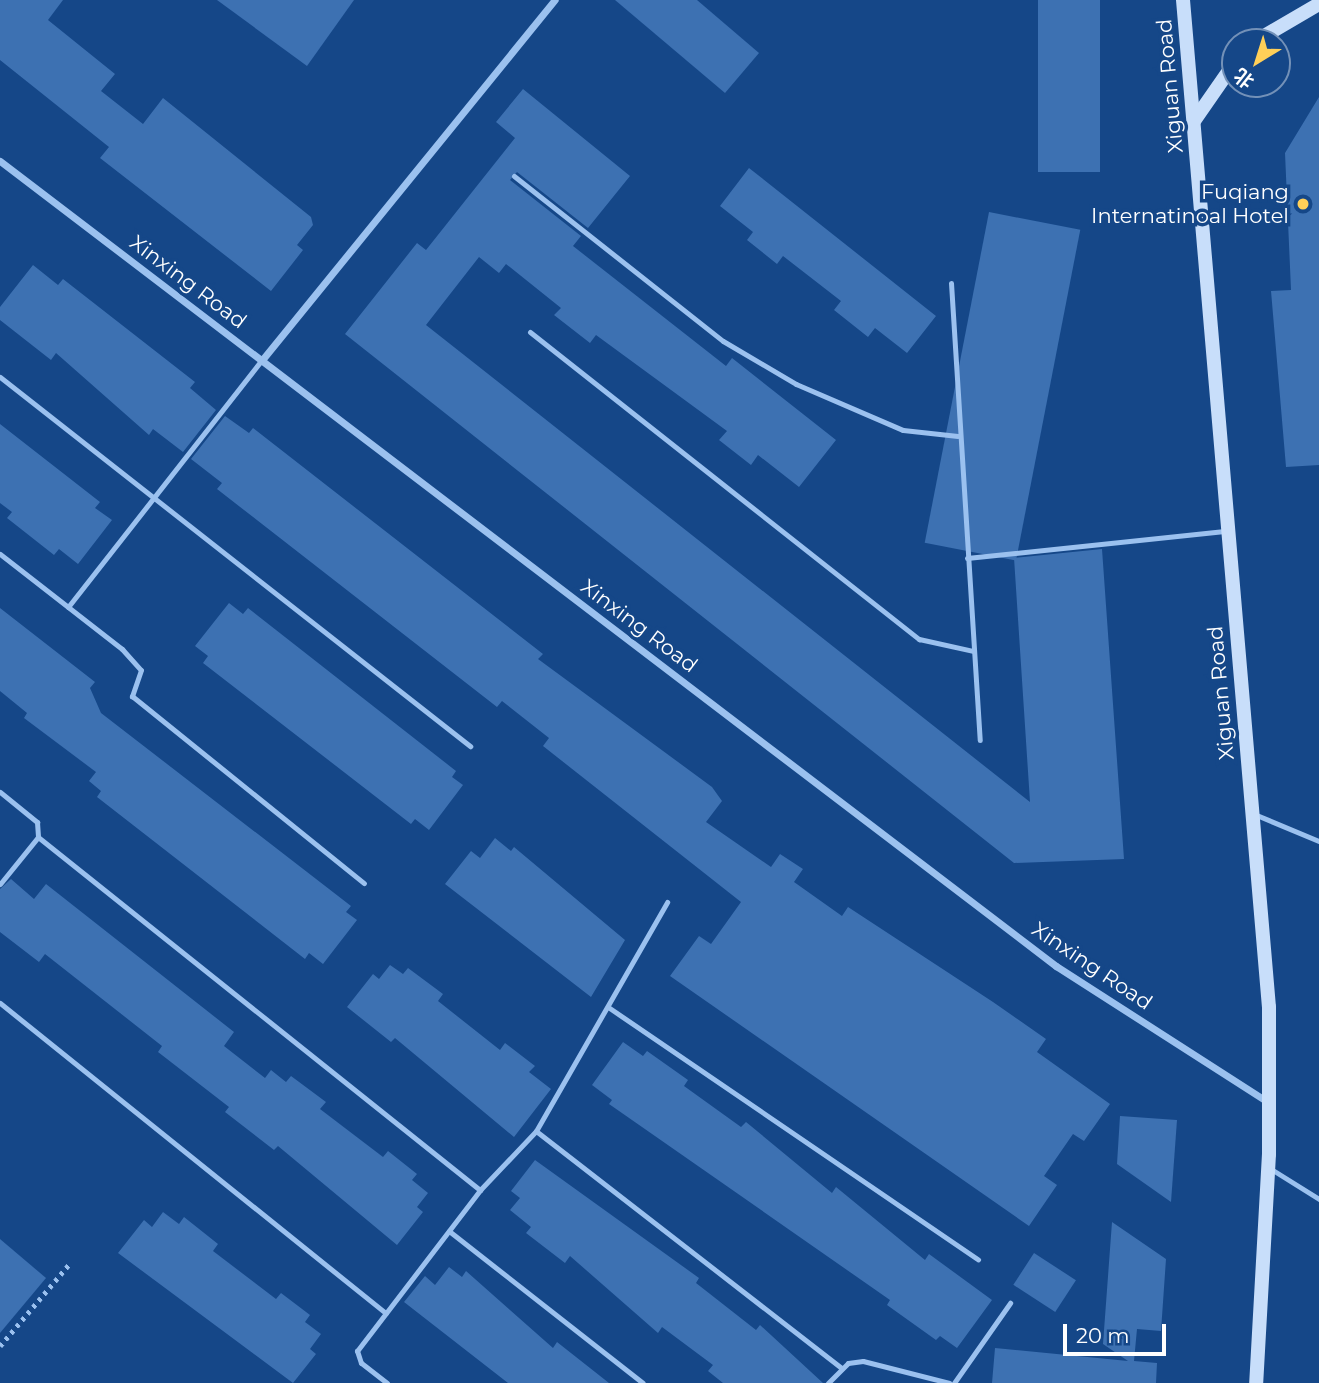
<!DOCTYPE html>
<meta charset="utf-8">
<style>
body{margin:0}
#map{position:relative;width:1319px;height:1383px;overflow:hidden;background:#154788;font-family:Montserrat,"Noto Sans SC",sans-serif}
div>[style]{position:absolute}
.building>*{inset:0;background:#3d71b2;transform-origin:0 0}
.path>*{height:4.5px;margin-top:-2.25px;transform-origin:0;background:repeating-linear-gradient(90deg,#9bc1ef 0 3.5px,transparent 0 8.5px)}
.lane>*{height:5px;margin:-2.5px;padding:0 2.5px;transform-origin:2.5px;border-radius:2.5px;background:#9bc1ef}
.street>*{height:7px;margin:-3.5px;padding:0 3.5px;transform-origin:3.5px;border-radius:3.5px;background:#9bc1ef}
.secondary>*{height:14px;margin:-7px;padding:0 7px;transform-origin:7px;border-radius:7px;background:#c8defa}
.dots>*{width:19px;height:19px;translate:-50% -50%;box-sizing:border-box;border:4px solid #154788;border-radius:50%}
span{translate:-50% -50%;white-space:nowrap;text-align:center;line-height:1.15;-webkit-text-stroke:7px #154788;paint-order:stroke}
.street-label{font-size:21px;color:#fff}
.poi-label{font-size:21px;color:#fff}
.right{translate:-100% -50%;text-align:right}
.north{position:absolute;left:1221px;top:28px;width:70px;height:70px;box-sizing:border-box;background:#154788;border:2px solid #7391b8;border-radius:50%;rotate:218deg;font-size:19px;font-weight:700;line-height:28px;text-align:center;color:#fff}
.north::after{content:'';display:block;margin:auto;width:24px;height:32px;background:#ffcf58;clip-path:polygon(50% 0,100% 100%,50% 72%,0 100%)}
.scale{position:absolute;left:1063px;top:1324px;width:103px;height:32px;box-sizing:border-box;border:4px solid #fff;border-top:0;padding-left:9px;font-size:21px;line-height:24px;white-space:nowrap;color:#fff;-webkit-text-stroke:5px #154788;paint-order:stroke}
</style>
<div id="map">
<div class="building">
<i style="clip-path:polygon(0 0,63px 0,48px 20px,115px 74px,101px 91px,143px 124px,163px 98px,311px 217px,313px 225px,297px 245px,303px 250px,271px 291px,100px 158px,109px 147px,0 60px)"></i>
<i style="clip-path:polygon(217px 0,354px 0,307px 66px)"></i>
<i style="clip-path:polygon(615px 0,697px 0,759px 53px,725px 93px)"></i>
<i style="left:1038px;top:0;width:62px;height:172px"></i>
<i style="clip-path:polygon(523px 89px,630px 176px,588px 228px,517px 172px,510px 180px,581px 236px,573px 246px,726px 366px,732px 358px,836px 440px,799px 487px,758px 455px,751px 465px,719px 440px,727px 431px,596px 335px,590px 343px,554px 315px,561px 308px,506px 264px,499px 273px,479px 257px,426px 325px,1030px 802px,1014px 558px,1102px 549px,1124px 859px,1014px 863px,345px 334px,417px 243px,426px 250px,515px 138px,496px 122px)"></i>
<i style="clip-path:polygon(1319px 97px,1319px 465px,1286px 467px,1271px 291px,1291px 290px,1285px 153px)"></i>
<i style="clip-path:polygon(749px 168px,936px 316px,907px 353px,875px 328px,868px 337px,834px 310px,841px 301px,783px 256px,777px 264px,747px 240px,753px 232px,720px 206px)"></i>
<i style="left:989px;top:212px;width:93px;height:337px;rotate:11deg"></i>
<i style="clip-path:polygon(33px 265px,58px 285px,63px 279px,195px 382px,190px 388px,216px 410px,183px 452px,153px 429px,149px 435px,56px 353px,51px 360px,0 320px,0 307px)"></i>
<i style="clip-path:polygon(225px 416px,249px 433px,253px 428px,543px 654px,538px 659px,712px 787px,722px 801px,706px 822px,771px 867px,780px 854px,803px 869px,794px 882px,842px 916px,848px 907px,993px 1002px,1046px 1039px,1037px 1052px,1110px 1104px,1084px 1141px,1073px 1134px,1044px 1176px,1057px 1185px,1029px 1226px,670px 976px,699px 936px,711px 944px,741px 902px,543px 746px,549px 738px,502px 701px,497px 707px,217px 489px,222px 483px,191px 459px)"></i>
<i style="clip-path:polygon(0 424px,100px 502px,95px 508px,112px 520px,78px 564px,59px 549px,54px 555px,7px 518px,12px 512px,0 503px)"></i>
<i style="clip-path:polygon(229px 603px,243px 614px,248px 608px,456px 771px,452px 777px,463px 785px,429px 830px,415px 819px,411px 824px,203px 663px,208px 656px,195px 646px)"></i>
<i style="clip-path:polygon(0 608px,95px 682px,90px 688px,101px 713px,351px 906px,346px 912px,357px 920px,323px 964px,309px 953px,305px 959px,97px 797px,101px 791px,89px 781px,96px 772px,24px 718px,27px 713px,0 691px)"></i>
<i style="clip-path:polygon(495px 838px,511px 851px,514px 847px,625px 940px,591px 997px,445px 884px,471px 851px,480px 858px)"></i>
<i style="clip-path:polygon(11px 879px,34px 899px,46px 884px,234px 1032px,224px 1046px,265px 1078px,271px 1070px,286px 1082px,291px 1076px,326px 1102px,320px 1109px,383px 1157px,388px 1151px,417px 1174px,412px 1180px,428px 1193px,417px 1207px,423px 1212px,397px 1245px,278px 1146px,274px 1150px,225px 1112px,229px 1107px,158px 1052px,162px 1046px,45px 954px,39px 962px,0 932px,0 889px)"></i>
<i style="clip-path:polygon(390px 965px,403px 974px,408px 968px,443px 994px,438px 1001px,500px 1050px,505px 1043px,535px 1066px,529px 1072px,551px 1089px,514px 1137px,395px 1038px,391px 1042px,347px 1007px,373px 974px,379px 979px)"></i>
<i style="clip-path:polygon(623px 1042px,643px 1056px,647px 1051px,688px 1080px,684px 1086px,741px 1127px,746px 1122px,832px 1193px,836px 1187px,925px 1260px,929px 1254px,992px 1300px,957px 1348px,940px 1336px,936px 1340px,887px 1305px,890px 1300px,609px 1104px,612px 1100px,592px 1085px)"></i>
<i style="clip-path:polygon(1120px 1116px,1177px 1120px,1171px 1202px,1117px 1164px)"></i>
<i style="clip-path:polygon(535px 1160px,699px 1278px,696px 1283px,756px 1330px,760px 1325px,823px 1383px,723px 1383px,708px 1371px,713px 1365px,662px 1327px,658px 1333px,570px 1256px,565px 1263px,526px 1233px,531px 1227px,510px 1210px,520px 1198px,511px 1191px)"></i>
<i style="clip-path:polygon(163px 1212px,179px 1224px,184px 1217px,218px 1244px,213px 1251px,276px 1299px,281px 1293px,310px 1315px,305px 1322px,321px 1334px,310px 1349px,316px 1354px,293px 1383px,118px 1253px,144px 1220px,152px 1227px)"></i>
<i style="clip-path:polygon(1112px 1222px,1166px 1259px,1161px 1331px,1137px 1329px,1134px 1361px,1157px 1363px,1156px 1383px,992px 1383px,995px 1348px,1128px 1361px,1103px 1344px)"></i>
<i style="clip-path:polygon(0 1239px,46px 1278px,0 1333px)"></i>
<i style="left:1034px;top:1253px;width:50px;height:38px;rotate:33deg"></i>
<i style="clip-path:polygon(449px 1267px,462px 1277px,466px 1271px,553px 1348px,557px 1342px,609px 1383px,508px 1383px,404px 1302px,425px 1276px,435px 1285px)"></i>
</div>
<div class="path">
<i style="left:0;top:1346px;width:110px;rotate:-49.8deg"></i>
</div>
<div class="lane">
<i style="left:514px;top:176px;width:266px;rotate:38.3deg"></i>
<i style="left:723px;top:341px;width:85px;rotate:30.5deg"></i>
<i style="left:796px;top:384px;width:116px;rotate:23.3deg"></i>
<i style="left:903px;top:430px;width:55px;rotate:6.2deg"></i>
<i style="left:951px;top:283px;width:458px;rotate:86.4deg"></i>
<i style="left:530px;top:332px;width:496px;rotate:38.3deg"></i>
<i style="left:919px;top:639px;width:55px;rotate:12.5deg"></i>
<i style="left:0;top:377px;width:598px;rotate:38.14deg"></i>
<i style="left:0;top:554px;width:155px;rotate:37.9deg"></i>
<i style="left:122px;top:649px;width:28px;rotate:48deg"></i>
<i style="left:141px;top:670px;width:28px;rotate:109deg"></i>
<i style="left:132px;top:696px;width:298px;rotate:38.9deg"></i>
<i style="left:967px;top:558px;width:259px;rotate:-6deg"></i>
<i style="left:68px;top:607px;width:314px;rotate:-51.9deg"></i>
<i style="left:0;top:792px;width:48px;rotate:39deg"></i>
<i style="left:37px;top:822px;width:15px;rotate:86deg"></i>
<i style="left:38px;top:837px;width:566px;rotate:38.61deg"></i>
<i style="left:1254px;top:814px;width:70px;rotate:22.6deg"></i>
<i style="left:0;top:884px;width:60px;rotate:-51deg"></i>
<i style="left:0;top:1003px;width:495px;rotate:38.8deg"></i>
<i style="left:608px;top:1007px;width:448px;rotate:34.3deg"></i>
<i style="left:536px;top:1131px;width:387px;rotate:37.8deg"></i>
<i style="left:1271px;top:1169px;width:57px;rotate:32deg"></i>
<i style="left:449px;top:1231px;width:246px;rotate:38.1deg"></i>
<i style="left:387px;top:1383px;width:33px;rotate:-142deg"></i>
<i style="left:361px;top:1363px;width:13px;rotate:-108deg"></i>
<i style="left:357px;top:1351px;width:203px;rotate:-52.6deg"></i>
<i style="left:480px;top:1190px;width:81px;rotate:-46.5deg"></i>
<i style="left:536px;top:1131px;width:264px;rotate:-60.2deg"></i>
<i style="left:828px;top:1383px;width:28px;rotate:-45deg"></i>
<i style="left:848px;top:1363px;width:15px;rotate:-8deg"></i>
<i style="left:863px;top:1361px;width:89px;rotate:14.3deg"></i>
<i style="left:954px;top:1383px;width:98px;rotate:-55deg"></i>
</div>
<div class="street">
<i style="left:0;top:161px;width:1328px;rotate:37.32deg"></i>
<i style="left:1056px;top:966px;width:252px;rotate:32.7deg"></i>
<i style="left:262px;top:360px;width:464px;rotate:-50.9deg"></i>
</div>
<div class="secondary">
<i style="left:1183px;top:0;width:1011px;rotate:85.12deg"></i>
<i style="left:1269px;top:1007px;width:147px;rotate:90deg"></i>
<i style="left:1269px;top:1154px;width:229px;rotate:93.2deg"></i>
<i style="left:1254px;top:42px;width:75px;rotate:-30.3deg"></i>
<i style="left:1194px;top:121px;width:72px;rotate:-55.2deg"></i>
</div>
<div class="dots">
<i style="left:1303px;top:204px;background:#ffcf58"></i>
</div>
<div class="street-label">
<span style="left:1170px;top:86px;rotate:-95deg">Xiguan Road</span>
<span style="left:188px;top:282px;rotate:37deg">Xinxing Road</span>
<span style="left:639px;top:626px;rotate:37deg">Xinxing Road</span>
<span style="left:1221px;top:693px;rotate:-95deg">Xiguan Road</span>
<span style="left:1092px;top:966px;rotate:34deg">Xinxing Road</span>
</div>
<div class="poi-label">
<span class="right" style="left:1289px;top:204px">Fuqiang<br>Internatinoal Hotel</span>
</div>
<div class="north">北</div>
<div class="scale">20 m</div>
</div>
